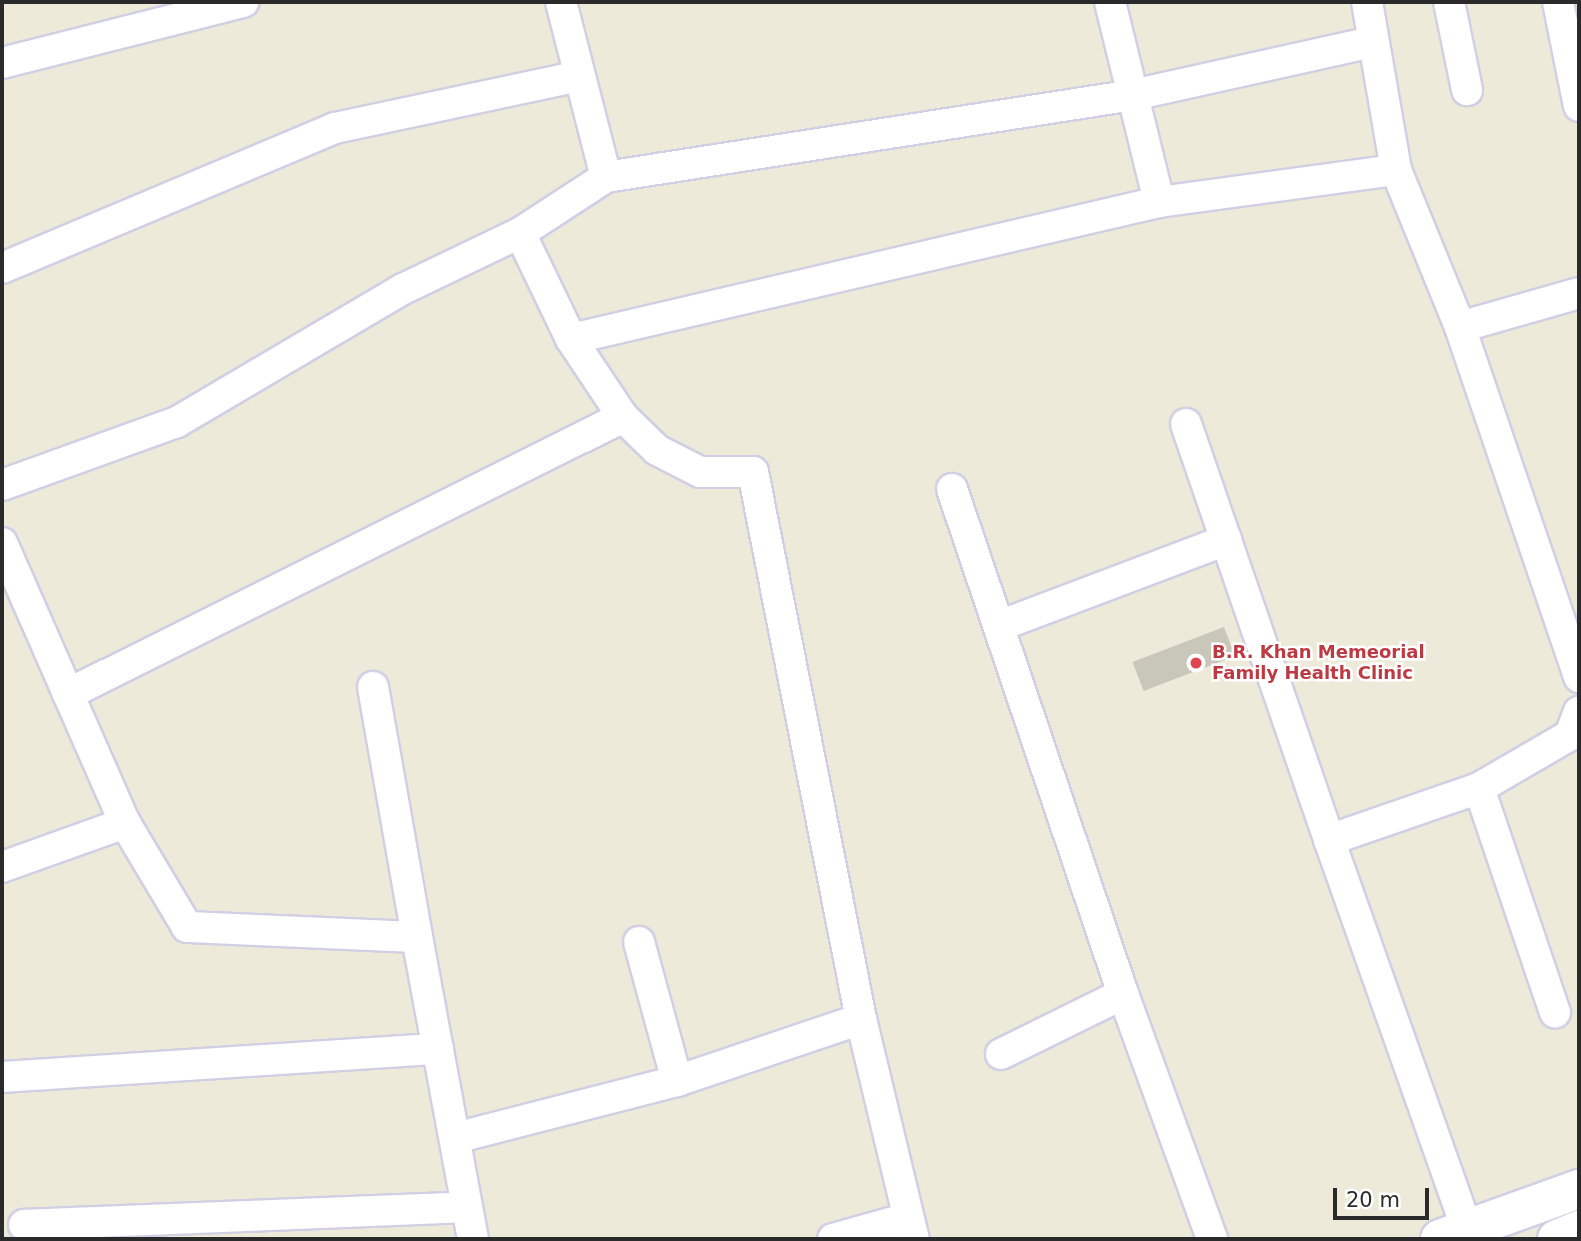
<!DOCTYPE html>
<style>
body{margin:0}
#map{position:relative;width:1581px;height:1241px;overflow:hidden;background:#edeada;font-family:"DejaVu Sans",sans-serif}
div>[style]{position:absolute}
.building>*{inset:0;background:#c8c7ba;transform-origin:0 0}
.roads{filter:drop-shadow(2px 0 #d1cfe4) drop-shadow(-2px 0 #d1cfe4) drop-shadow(0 2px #d1cfe4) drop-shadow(0 -2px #d1cfe4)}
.street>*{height:30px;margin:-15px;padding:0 15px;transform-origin:15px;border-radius:15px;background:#fff}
.secondary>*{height:38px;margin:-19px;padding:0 19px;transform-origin:19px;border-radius:19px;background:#fff}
.dots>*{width:19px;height:19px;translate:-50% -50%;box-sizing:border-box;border:4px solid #fff;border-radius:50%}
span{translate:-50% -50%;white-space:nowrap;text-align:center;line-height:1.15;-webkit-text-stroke:5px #fff;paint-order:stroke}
.health-label{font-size:18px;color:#be3a42;font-weight:700}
.left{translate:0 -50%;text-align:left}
.frame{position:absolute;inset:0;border:4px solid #2a2a2a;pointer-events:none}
.scale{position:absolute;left:1333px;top:1188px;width:96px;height:32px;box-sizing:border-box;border:4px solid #2a2a2a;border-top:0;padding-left:9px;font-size:21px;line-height:24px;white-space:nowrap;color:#2a2a2a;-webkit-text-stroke:5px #fff;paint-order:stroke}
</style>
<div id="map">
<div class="building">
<i style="left:1224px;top:627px;width:31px;height:98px;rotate:69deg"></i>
</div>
<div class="roads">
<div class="street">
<i style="left:561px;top:2px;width:181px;rotate:75.6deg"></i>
<i style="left:606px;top:177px;width:533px;rotate:-8.84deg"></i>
<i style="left:1133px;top:95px;width:246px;rotate:-12.5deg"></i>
<i style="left:1110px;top:2px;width:206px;rotate:76.2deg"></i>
<i style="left:1159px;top:202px;width:239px;rotate:-7.7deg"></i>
<i style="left:1367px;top:2px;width:170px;rotate:80.2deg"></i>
<i style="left:1396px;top:170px;width:170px;rotate:67.8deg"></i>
<i style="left:1460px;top:327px;width:124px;rotate:-15.9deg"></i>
<i style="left:1449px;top:2px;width:90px;rotate:78.4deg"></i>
<i style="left:1558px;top:2px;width:106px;rotate:78.6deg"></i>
<i style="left:2px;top:63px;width:249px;rotate:-14.2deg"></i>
<i style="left:520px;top:233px;width:118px;rotate:64.3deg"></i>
<i style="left:571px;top:339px;width:604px;rotate:-13.12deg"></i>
<i style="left:2px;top:268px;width:361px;rotate:-22.8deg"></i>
<i style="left:335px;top:128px;width:249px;rotate:-12deg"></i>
<i style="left:1460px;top:327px;width:370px;rotate:71.2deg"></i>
<i style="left:571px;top:339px;width:94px;rotate:56.3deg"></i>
<i style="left:623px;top:417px;width:47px;rotate:44.1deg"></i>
<i style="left:657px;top:450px;width:48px;rotate:27.1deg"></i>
<i style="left:700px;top:472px;width:53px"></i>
<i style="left:753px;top:472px;width:558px;rotate:78.83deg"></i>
<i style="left:861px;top:1019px;width:226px;rotate:76.5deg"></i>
<i style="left:1186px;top:424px;width:440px;rotate:71deg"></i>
<i style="left:2px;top:485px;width:186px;rotate:-19.8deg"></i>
<i style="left:177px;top:422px;width:262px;rotate:-30.5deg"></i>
<i style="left:403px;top:289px;width:130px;rotate:-25.6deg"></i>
<i style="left:520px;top:233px;width:103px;rotate:-33.1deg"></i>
<i style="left:952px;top:489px;width:533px;rotate:71.29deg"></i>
<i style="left:1123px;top:994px;width:261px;rotate:70deg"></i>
<i style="left:2px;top:543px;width:306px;rotate:66.3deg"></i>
<i style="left:125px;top:823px;width:121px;rotate:59.2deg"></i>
<i style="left:187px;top:927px;width:230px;rotate:2.5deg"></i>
<i style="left:417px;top:937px;width:307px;rotate:79.5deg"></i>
<i style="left:999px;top:626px;width:243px;rotate:-20.7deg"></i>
<i style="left:373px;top:687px;width:254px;rotate:80deg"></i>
<i style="left:68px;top:694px;width:620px;rotate:-26.52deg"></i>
<i style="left:1479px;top:788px;width:237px;rotate:71.3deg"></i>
<i style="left:2px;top:867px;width:131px;rotate:-19.7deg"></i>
<i style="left:639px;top:942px;width:144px;rotate:74.7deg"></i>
<i style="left:1001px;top:1054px;width:136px;rotate:-26.2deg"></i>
<i style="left:2px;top:1077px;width:437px;rotate:-3.7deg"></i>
<i style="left:455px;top:1138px;width:229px;rotate:-14.4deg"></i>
<i style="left:677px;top:1081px;width:194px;rotate:-18.6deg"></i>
<i style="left:24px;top:1225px;width:443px;rotate:-2.3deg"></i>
<i style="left:1467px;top:1229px;width:413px;rotate:-109.5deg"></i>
<i style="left:1329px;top:840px;width:159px;rotate:-19.1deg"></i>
<i style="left:1479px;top:788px;width:105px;rotate:-30.2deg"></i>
<i style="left:1570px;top:735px;width:25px;rotate:-69deg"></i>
<i style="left:833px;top:1239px;width:78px;rotate:-15.6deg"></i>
</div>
<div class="secondary">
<i style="left:1440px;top:1239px;width:148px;rotate:-19.8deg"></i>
<i style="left:1557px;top:1239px;width:24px;rotate:-22deg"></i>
</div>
</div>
<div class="dots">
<i style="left:1196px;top:663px;background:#e0444e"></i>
</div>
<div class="health-label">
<span class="left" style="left:1212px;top:663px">B.R. Khan Memeorial<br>Family Health Clinic</span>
</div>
<div class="frame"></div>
<div class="scale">20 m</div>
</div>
